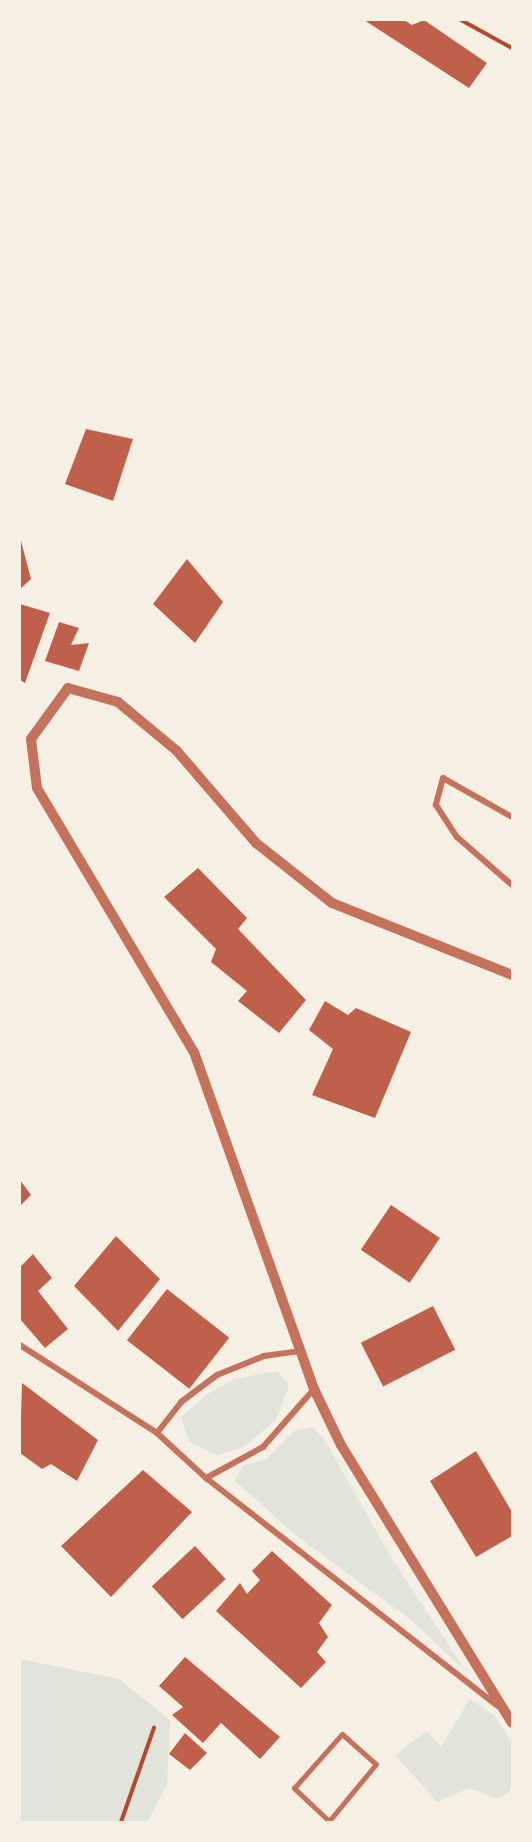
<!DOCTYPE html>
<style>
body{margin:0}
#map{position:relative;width:532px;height:1842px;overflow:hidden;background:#f6efe4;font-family:Jost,sans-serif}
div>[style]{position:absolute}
.green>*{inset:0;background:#e2e4dc}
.building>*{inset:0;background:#bf614a;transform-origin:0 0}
.path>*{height:4px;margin:-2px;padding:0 2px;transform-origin:2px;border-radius:2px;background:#b5482f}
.pedestrian>*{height:5px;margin:-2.5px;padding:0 2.5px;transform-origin:2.5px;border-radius:2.5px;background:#c5725c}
.minor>*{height:6px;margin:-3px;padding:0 3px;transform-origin:3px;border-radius:3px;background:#c5725c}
.tertiary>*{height:10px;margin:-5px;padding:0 5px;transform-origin:5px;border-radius:5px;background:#c5725c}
span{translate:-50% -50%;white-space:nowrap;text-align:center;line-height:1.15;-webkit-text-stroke:4.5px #f6efe4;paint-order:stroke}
.frame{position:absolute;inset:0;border:21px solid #f6efe4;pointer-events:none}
</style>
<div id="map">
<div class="green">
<i style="clip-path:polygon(278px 1371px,289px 1386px,276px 1420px,244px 1447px,217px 1455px,189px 1442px,181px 1417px,209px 1393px,234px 1379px)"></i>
<i style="clip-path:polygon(312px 1427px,324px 1439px,391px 1557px,467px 1673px,411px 1620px,294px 1534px,235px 1481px,242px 1466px,266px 1459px,294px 1431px)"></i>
<i style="clip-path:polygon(20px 1659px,119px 1679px,170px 1720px,167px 1785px,147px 1822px,20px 1822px)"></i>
<i style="clip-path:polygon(470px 1699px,495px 1716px,512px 1743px,512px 1789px,498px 1799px,469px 1788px,437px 1802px,395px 1755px,427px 1731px,441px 1747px)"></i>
</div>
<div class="building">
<i style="clip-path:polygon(364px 20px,404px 20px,412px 25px,424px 20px,487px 63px,469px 88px)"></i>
<i style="clip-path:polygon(86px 429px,133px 439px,113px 501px,65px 484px)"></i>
<i style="clip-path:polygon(20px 537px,31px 579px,20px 589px)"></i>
<i style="clip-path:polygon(187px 559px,223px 602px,195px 643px,153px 604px)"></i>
<i style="clip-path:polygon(20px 604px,50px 613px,25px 683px,20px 680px)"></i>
<i style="clip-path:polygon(59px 622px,79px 628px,71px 645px,89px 643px,79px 671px,45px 661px)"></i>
<i style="clip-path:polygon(198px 868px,247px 918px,238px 929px,306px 1000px,279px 1033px,238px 1001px,247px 991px,211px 962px,216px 949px,164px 897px)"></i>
<i style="clip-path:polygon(325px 1001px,348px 1015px,356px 1008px,411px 1032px,375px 1118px,312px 1095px,333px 1049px,309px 1030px)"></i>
<i style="clip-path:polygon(20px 1180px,31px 1195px,20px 1206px)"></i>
<i style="left:391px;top:1205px;width:59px;height:54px;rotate:34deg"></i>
<i style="clip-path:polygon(116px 1236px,160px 1279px,118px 1331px,74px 1286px)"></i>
<i style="clip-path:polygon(33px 1254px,52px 1278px,38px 1291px,68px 1329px,45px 1348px,20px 1319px,20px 1267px)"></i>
<i style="left:167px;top:1289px;width:79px;height:65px;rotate:38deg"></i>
<i style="left:433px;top:1306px;width:49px;height:81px;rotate:63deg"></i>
<i style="clip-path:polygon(22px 1383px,98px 1440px,77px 1481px,51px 1464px,42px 1469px,20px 1453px)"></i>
<i style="clip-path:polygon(476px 1451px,512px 1512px,512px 1536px,476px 1557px,430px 1481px)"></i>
<i style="clip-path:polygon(143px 1470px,192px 1512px,111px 1597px,61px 1546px)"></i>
<i style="left:195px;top:1546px;width:45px;height:59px;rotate:47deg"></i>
<i style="clip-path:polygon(272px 1551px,332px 1605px,319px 1623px,328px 1637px,317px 1652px,326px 1662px,301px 1688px,216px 1611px,240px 1583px,247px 1594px,260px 1580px,252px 1571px)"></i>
<i style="clip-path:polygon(185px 1657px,280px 1737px,260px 1759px,221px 1723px,203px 1743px,172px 1715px,183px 1707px,159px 1686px)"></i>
<i style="clip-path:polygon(185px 1733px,207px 1753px,190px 1770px,169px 1754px)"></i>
</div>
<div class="path">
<i style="left:461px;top:20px;width:58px;rotate:28.8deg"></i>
<i style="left:121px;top:1822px;width:100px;rotate:-70.7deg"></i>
</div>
<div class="pedestrian">
<i style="left:342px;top:1734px;width:45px;rotate:41.4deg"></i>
<i style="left:376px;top:1764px;width:74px;rotate:129.5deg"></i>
<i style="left:329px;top:1821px;width:48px;rotate:-136.7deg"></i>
<i style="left:294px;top:1788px;width:72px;rotate:-48.4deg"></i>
</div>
<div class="minor">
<i style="left:512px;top:817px;width:79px;rotate:-150.5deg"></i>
<i style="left:443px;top:778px;width:28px;rotate:105deg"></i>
<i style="left:436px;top:805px;width:38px;rotate:57deg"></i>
<i style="left:457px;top:837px;width:73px;rotate:41.1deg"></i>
<i style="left:20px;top:1345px;width:163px;rotate:32.7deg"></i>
<i style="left:157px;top:1433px;width:67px;rotate:42.6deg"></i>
<i style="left:206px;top:1478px;width:370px;rotate:38deg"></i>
<i style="left:157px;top:1433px;width:39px;rotate:-52deg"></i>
<i style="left:181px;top:1402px;width:45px;rotate:-36.9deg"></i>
<i style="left:217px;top:1375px;width:51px;rotate:-22deg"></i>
<i style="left:264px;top:1356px;width:37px;rotate:-8deg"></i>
<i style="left:206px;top:1478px;width:65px;rotate:-28.5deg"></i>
<i style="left:263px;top:1447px;width:77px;rotate:-48.7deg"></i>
</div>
<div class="tertiary">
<i style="left:512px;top:975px;width:194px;rotate:-158.2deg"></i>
<i style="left:332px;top:903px;width:97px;rotate:-141.7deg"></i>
<i style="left:256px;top:843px;width:121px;rotate:-130.7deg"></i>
<i style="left:177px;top:751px;width:77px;rotate:-140.3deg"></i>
<i style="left:118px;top:702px;width:52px;rotate:-164.4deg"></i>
<i style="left:68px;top:688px;width:63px;rotate:126deg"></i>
<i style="left:31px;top:739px;width:49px;rotate:83deg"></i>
<i style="left:37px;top:788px;width:307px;rotate:59.3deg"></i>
<i style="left:194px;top:1052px;width:358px;rotate:70.4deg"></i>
<i style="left:314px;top:1389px;width:62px;rotate:64.3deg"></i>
<i style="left:341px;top:1445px;width:326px;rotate:58.4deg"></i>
</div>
<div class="frame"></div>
</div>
